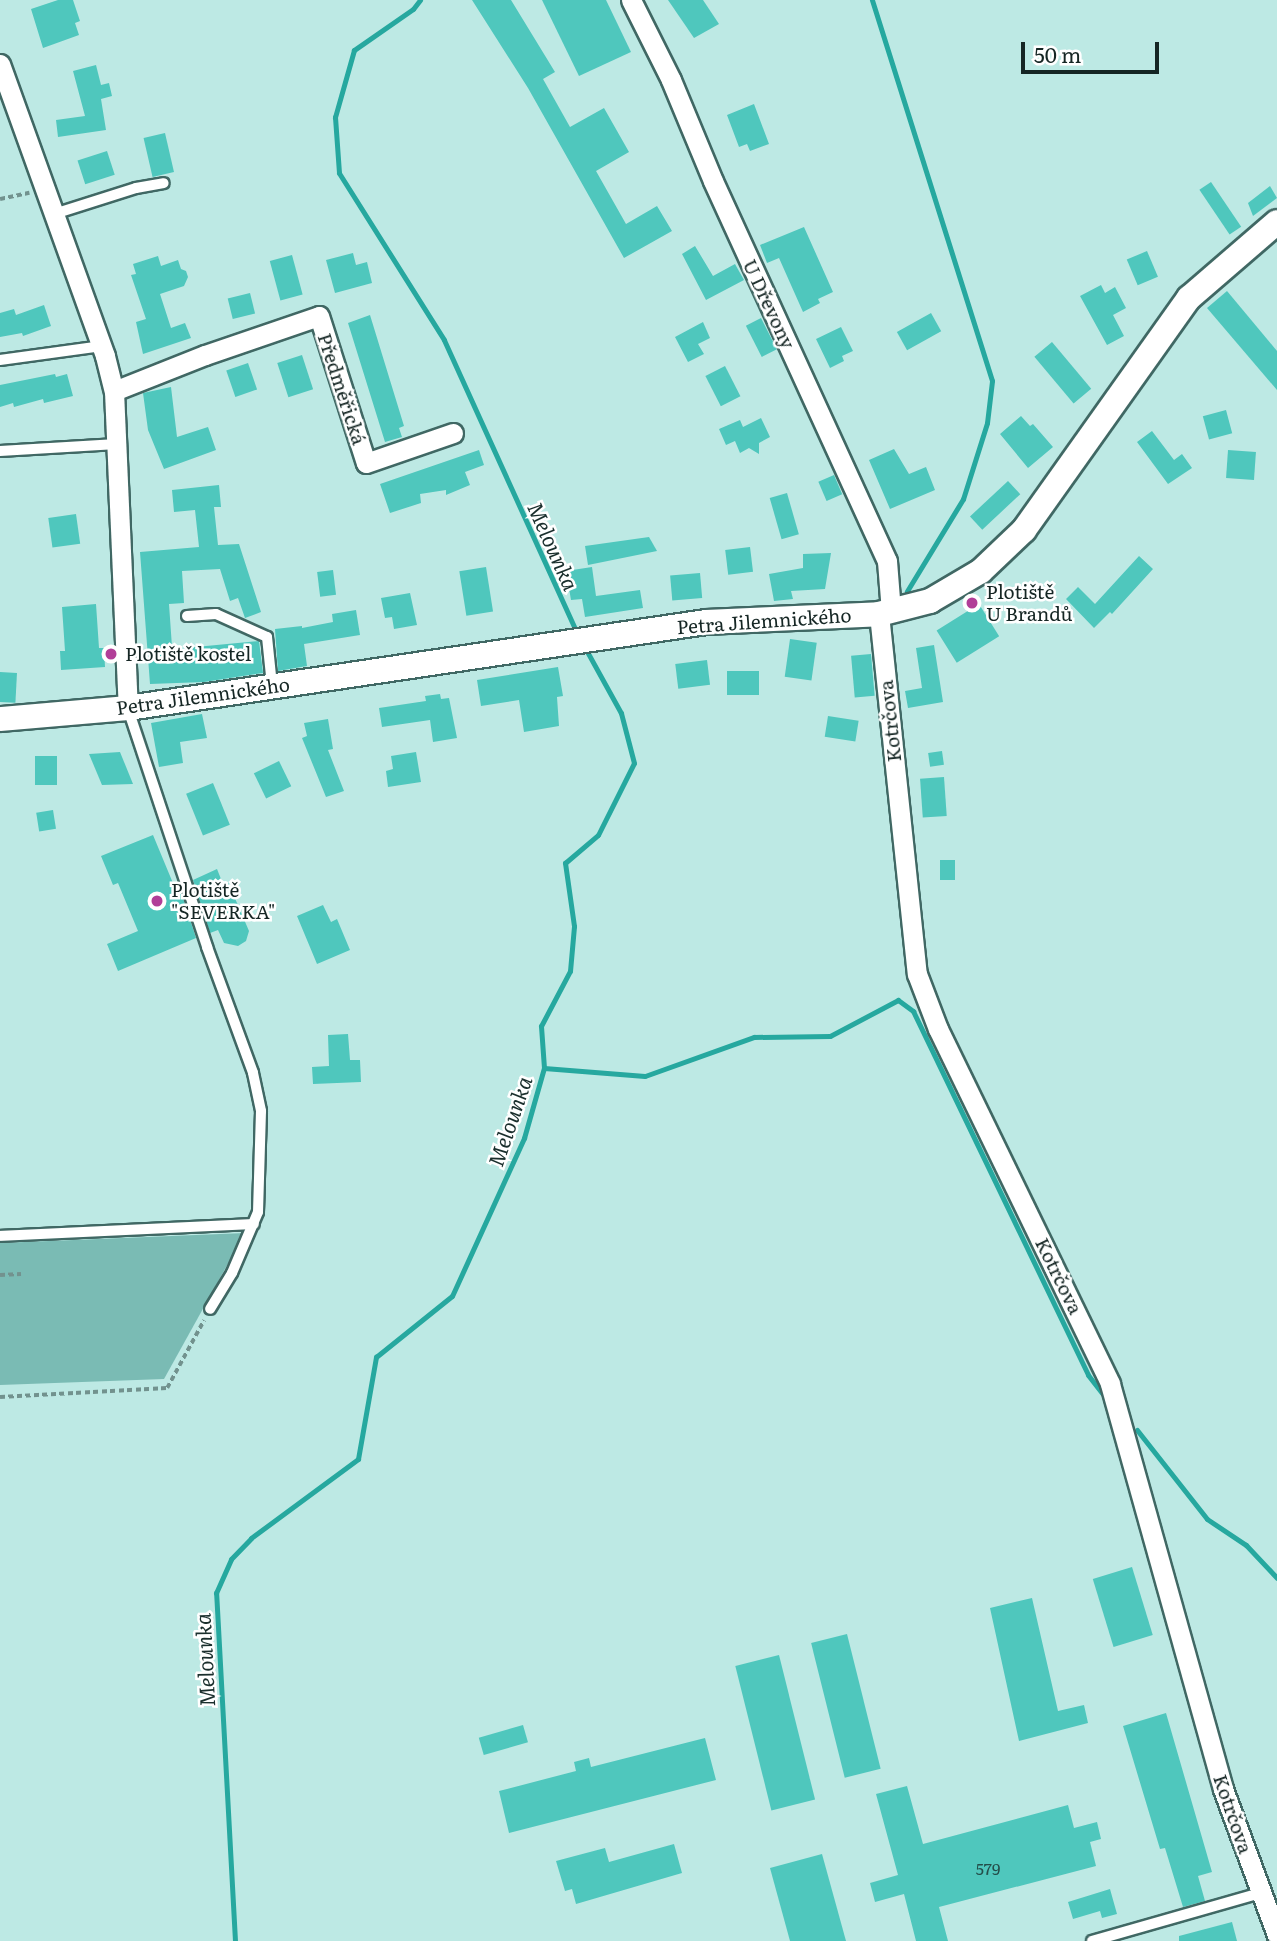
<!DOCTYPE html>
<meta charset="utf-8">
<style>
body{margin:0}
#map{position:relative;width:1277px;height:1941px;overflow:hidden;background:#bde9e4;font-family:Literata,serif}
div>[style]{position:absolute}
.green>*{inset:0;background:#7abbb4}
.stream>*{height:5px;margin:-2.5px;padding:0 2.5px;transform-origin:2.5px;border-radius:2.5px;background:#26a89f}
.building>*{inset:0;background:#4fc7bd;transform-origin:0 0}
.path>*{height:3.5px;margin-top:-1.75px;transform-origin:0;background:repeating-linear-gradient(90deg,#72928e 0 5px,transparent 0 8.5px)}
.roads{filter:drop-shadow(2px 0 #406864) drop-shadow(-2px 0 #406864) drop-shadow(0 2px #406864) drop-shadow(0 -2px #406864)}
.service>*{height:10px;margin:-5px;padding:0 5px;transform-origin:5px;border-radius:5px;background:#fff}
.minor>*{height:19px;margin:-9.5px;padding:0 9.5px;transform-origin:9.5px;border-radius:9.5px;background:#fff}
.tertiary>*{height:24px;margin:-12px;padding:0 12px;transform-origin:12px;border-radius:12px;background:#fff}
.dots>*{width:19px;height:19px;translate:-50% -50%;box-sizing:border-box;border:4px solid #fff;border-radius:50%}
span{translate:-50% -50%;white-space:nowrap;text-align:center;line-height:1.15;-webkit-text-stroke:5px #fff;paint-order:stroke}
.number-label{font-size:16px;color:#244e4a}
.number-label span{-webkit-text-stroke-width:0}
.street-label{font-size:19px;color:#152624}
.poi-label{font-size:19px;color:#152624}
.left{translate:0 -50%;text-align:left}
.water-label{font-size:21px;color:#1a2f2d;font-style:italic}
.scale{position:absolute;left:1021px;top:42px;width:138px;height:32px;box-sizing:border-box;border:4px solid #152624;border-top:0;padding-left:9px;font-size:21px;line-height:24px;white-space:nowrap;color:#152624;-webkit-text-stroke:5px #fff;paint-order:stroke}
</style>
<div id="map">
<div class="green">
<i style="clip-path:polygon(245px 1233px,164px 1379px,0 1385px,0 1243px)"></i>
</div>
<div class="stream">
<i style="left:420px;top:0;width:11px;rotate:128deg"></i>
<i style="left:413px;top:9px;width:72px;rotate:145.2deg"></i>
<i style="left:354px;top:50px;width:70px;rotate:105.8deg"></i>
<i style="left:335px;top:117px;width:56px;rotate:85.9deg"></i>
<i style="left:339px;top:173px;width:197px;rotate:57.8deg"></i>
<i style="left:444px;top:340px;width:324px;rotate:65.6deg"></i>
<i style="left:872px;top:0;width:399px;rotate:72.5deg"></i>
<i style="left:992px;top:381px;width:42px;rotate:96.8deg"></i>
<i style="left:987px;top:423px;width:80px;rotate:107.5deg"></i>
<i style="left:963px;top:499px;width:108px;rotate:121.3deg"></i>
<i style="left:544px;top:1068px;width:101px;rotate:4.5deg"></i>
<i style="left:645px;top:1076px;width:116px;rotate:-19.7deg"></i>
<i style="left:754px;top:1037px;width:76px;rotate:-0.8deg"></i>
<i style="left:830px;top:1036px;width:77px;rotate:-27.9deg"></i>
<i style="left:898px;top:1000px;width:19px;rotate:36deg"></i>
<i style="left:913px;top:1011px;width:404px;rotate:64.3deg"></i>
<i style="left:1088px;top:1375px;width:23px;rotate:52deg"></i>
<i style="left:1137px;top:1430px;width:113px;rotate:51.8deg"></i>
<i style="left:1207px;top:1519px;width:47px;rotate:33.7deg"></i>
<i style="left:1246px;top:1545px;width:45px;rotate:46.8deg"></i>
<i style="left:235px;top:1941px;width:349px;rotate:-93.1deg"></i>
<i style="left:216px;top:1593px;width:37px;rotate:-66deg"></i>
<i style="left:231px;top:1559px;width:29px;rotate:-46deg"></i>
<i style="left:251px;top:1538px;width:133px;rotate:-36.4deg"></i>
<i style="left:358px;top:1459px;width:104px;rotate:-80deg"></i>
<i style="left:376px;top:1357px;width:97px;rotate:-38.8deg"></i>
<i style="left:452px;top:1296px;width:174px;rotate:-65.5deg"></i>
<i style="left:524px;top:1138px;width:73px;rotate:-74.1deg"></i>
<i style="left:544px;top:1068px;width:42px;rotate:-94.1deg"></i>
<i style="left:541px;top:1026px;width:62px;rotate:-62.2deg"></i>
<i style="left:570px;top:971px;width:45px;rotate:-84.9deg"></i>
<i style="left:574px;top:926px;width:64px;rotate:-98.1deg"></i>
<i style="left:565px;top:863px;width:43px;rotate:-40.3deg"></i>
<i style="left:598px;top:835px;width:80px;rotate:-63.4deg"></i>
<i style="left:634px;top:763px;width:52px;rotate:-104.6deg"></i>
<i style="left:621px;top:713px;width:77px;rotate:-118.9deg"></i>
</div>
<div class="building">
<i style="clip-path:polygon(58px 0,73px 0,80px 21px,75px 23px,79px 35px,43px 48px,31px 9px)"></i>
<i style="clip-path:polygon(472px 0,511px 0,555px 72px,543px 79px,570px 127px,604px 108px,629px 152px,596px 171px,626px 224px,657px 206px,672px 231px,624px 258px,528px 88px)"></i>
<i style="clip-path:polygon(542px 0,606px 0,631px 52px,579px 76px)"></i>
<i style="clip-path:polygon(668px 0,703px 0,719px 24px,694px 38px)"></i>
<i style="clip-path:polygon(96px 65px,101px 85px,109px 83px,112px 96px,101px 99px,106px 130px,58px 137px,56px 120px,85px 116px,73px 71px)"></i>
<i style="clip-path:polygon(754px 104px,769px 144px,750px 151px,747px 144px,739px 147px,727px 115px)"></i>
<i style="left:165px;top:133px;width:40px;height:22px;rotate:77deg"></i>
<i style="left:107px;top:151px;width:25px;height:31px;rotate:72deg"></i>
<i style="left:1211px;top:182px;width:54px;height:14px;rotate:56deg"></i>
<i style="clip-path:polygon(1270px 186px,1277px 198px,1253px 216px,1248px 203px)"></i>
<i style="clip-path:polygon(804px 227px,833px 292px,818px 299px,820px 303px,803px 312px,779px 258px,767px 263px,760px 245px)"></i>
<i style="clip-path:polygon(695px 246px,713px 276px,735px 264px,744px 280px,706px 300px,682px 254px)"></i>
<i style="left:1147px;top:251px;width:28px;height:22px;rotate:67deg"></i>
<i style="clip-path:polygon(353px 253px,356px 265px,367px 262px,372px 283px,335px 293px,326px 260px)"></i>
<i style="left:292px;top:255px;width:41px;height:23px;rotate:75deg"></i>
<i style="clip-path:polygon(158px 256px,161px 266px,178px 260px,181px 269px,186px 271px,188px 277px,184px 286px,160px 294px,171px 328px,185px 323px,191px 338px,143px 354px,136px 322px,146px 319px,131px 275px,136px 274px,133px 264px)"></i>
<i style="clip-path:polygon(1101px 285px,1105px 293px,1115px 287px,1126px 308px,1113px 315px,1124px 336px,1107px 345px,1080px 296px)"></i>
<i style="clip-path:polygon(1227px 291px,1277px 351px,1277px 390px,1207px 308px)"></i>
<i style="left:250px;top:293px;width:21px;height:23px;rotate:76deg"></i>
<i style="clip-path:polygon(44px 305px,51px 326px,23px 336px,22px 333px,0 337px,0 313px,14px 309px,16px 315px)"></i>
<i style="left:931px;top:313px;width:21px;height:39px;rotate:61deg"></i>
<i style="clip-path:polygon(370px 315px,404px 426px,399px 428px,402px 437px,385px 442px,348px 323px)"></i>
<i style="left:761px;top:318px;width:35px;height:17px;rotate:63deg"></i>
<i style="clip-path:polygon(703px 322px,710px 338px,698px 344px,704px 354px,688px 362px,675px 337px)"></i>
<i style="clip-path:polygon(841px 327px,853px 351px,842px 356px,844px 361px,830px 368px,816px 339px)"></i>
<i style="left:1052px;top:342px;width:61px;height:23px;rotate:50deg"></i>
<i style="left:302px;top:355px;width:36px;height:26px;rotate:72deg"></i>
<i style="left:248px;top:363px;width:28px;height:23px;rotate:71deg"></i>
<i style="left:725px;top:366px;width:34px;height:22px;rotate:63deg"></i>
<i style="clip-path:polygon(55px 374px,56px 377px,67px 374px,73px 396px,44px 403px,43px 399px,14px 407px,13px 403px,0 407px,0 385px)"></i>
<i style="clip-path:polygon(171px 387px,177px 437px,208px 427px,216px 450px,164px 469px,148px 430px,143px 393px)"></i>
<i style="left:1226px;top:410px;width:24px;height:24px;rotate:75deg"></i>
<i style="clip-path:polygon(1021px 416px,1030px 426px,1033px 424px,1053px 447px,1028px 468px,1000px 434px)"></i>
<i style="clip-path:polygon(761px 418px,770px 437px,759px 443px,759px 454px,749px 448px,740px 453px,735px 441px,726px 445px,719px 429px,740px 420px,743px 427px)"></i>
<i style="clip-path:polygon(1152px 431px,1174px 460px,1182px 454px,1192px 468px,1168px 484px,1137px 442px)"></i>
<i style="clip-path:polygon(894px 449px,909px 474px,926px 467px,935px 490px,890px 509px,869px 460px)"></i>
<i style="clip-path:polygon(479px 450px,484px 465px,465px 472px,470px 485px,446px 495px,446px 490px,420px 494px,421px 503px,390px 513px,380px 484px)"></i>
<i style="left:1228px;top:450px;width:28px;height:28px;rotate:4deg"></i>
<i style="left:834px;top:475px;width:21px;height:17px;rotate:67deg"></i>
<i style="left:1008px;top:481px;width:18px;height:52px;rotate:47deg"></i>
<i style="clip-path:polygon(219px 485px,221px 507px,214px 507px,218px 545px,239px 544px,261px 612px,245px 618px,238px 598px,230px 601px,220px 569px,182px 571px,184px 603px,169px 604px,172px 647px,164px 650px,259px 641px,263px 673px,204px 682px,150px 684px,140px 552px,199px 547px,195px 510px,174px 512px,172px 490px)"></i>
<i style="left:787px;top:493px;width:43px;height:18px;rotate:74deg"></i>
<i style="left:76px;top:514px;width:30px;height:28px;rotate:82deg"></i>
<i style="clip-path:polygon(649px 537px,657px 551px,588px 565px,585px 546px)"></i>
<i style="left:750px;top:547px;width:25px;height:25px;rotate:83deg"></i>
<i style="clip-path:polygon(831px 553px,825px 589px,791px 591px,793px 599px,774px 601px,769px 574px,803px 568px,803px 554px)"></i>
<i style="clip-path:polygon(1139px 556px,1153px 569px,1112px 614px,1110px 612px,1094px 628px,1066px 599px,1078px 587px,1095px 604px)"></i>
<i style="left:486px;top:567px;width:45px;height:27px;rotate:81deg"></i>
<i style="clip-path:polygon(592px 567px,596px 596px,640px 590px,643px 608px,585px 617px,582px 599px,571px 600px,566px 571px)"></i>
<i style="left:333px;top:570px;width:25px;height:16px;rotate:83deg"></i>
<i style="left:700px;top:573px;width:25px;height:30px;rotate:85deg"></i>
<i style="clip-path:polygon(410px 593px,417px 625px,394px 629px,392px 617px,385px 618px,381px 598px)"></i>
<i style="clip-path:polygon(96px 604px,99px 648px,104px 648px,105px 667px,61px 670px,60px 651px,65px 651px,62px 607px)"></i>
<i style="left:979px;top:604px;width:38px;height:50px;rotate:58deg"></i>
<i style="clip-path:polygon(356px 610px,360px 635px,304px 644px,307px 666px,278px 671px,275px 629px,302px 626px,302px 628px,333px 622px,332px 614px)"></i>
<i style="left:790px;top:639px;width:27px;height:38px;rotate:8deg"></i>
<i style="clip-path:polygon(934px 645px,943px 702px,908px 708px,905px 691px,922px 688px,916px 648px)"></i>
<i style="left:871px;top:654px;width:42px;height:20px;rotate:85deg"></i>
<i style="left:707px;top:660px;width:25px;height:32px;rotate:83deg"></i>
<i style="clip-path:polygon(558px 667px,563px 696px,557px 697px,559px 726px,524px 732px,519px 700px,481px 706px,477px 680px)"></i>
<i style="left:759px;top:671px;width:24px;height:32px;rotate:90deg"></i>
<i style="left:0;top:672px;width:17px;height:30px;rotate:3deg"></i>
<i style="clip-path:polygon(440px 694px,441px 699px,449px 698px,457px 738px,433px 742px,430px 720px,382px 727px,379px 708px,426px 701px,425px 696px)"></i>
<i style="clip-path:polygon(202px 714px,207px 738px,180px 742px,183px 763px,159px 767px,151px 723px)"></i>
<i style="left:828px;top:716px;width:31px;height:21px;rotate:9deg"></i>
<i style="clip-path:polygon(328px 719px,333px 749px,328px 750px,344px 791px,326px 797px,302px 738px,307px 736px,304px 723px)"></i>
<i style="left:942px;top:751px;width:14px;height:14px;rotate:82deg"></i>
<i style="clip-path:polygon(120px 752px,133px 784px,102px 785px,89px 754px)"></i>
<i style="clip-path:polygon(416px 752px,421px 782px,388px 787px,386px 771px,393px 769px,391px 756px)"></i>
<i style="left:57px;top:756px;width:29px;height:22px;rotate:90deg"></i>
<i style="left:279px;top:761px;width:28px;height:28px;rotate:64deg"></i>
<i style="left:944px;top:777px;width:39px;height:24px;rotate:86deg"></i>
<i style="left:213px;top:783px;width:45px;height:29px;rotate:68deg"></i>
<i style="left:53px;top:810px;width:19px;height:17px;rotate:81deg"></i>
<i style="clip-path:polygon(153px 835px,175px 888px,179px 886px,196px 938px,118px 971px,107px 944px,138px 931px,118px 883px,113px 885px,101px 856px)"></i>
<i style="left:940px;top:860px;width:15px;height:20px"></i>
<i style="clip-path:polygon(217px 869px,223px 884px,228px 882px,249px 931px,246px 941px,238px 946px,224px 943px,218px 930px,210px 933px,193px 880px)"></i>
<i style="clip-path:polygon(323px 905px,331px 922px,337px 919px,350px 950px,317px 964px,297px 916px)"></i>
<i style="clip-path:polygon(348px 1034px,350px 1060px,360px 1060px,361px 1082px,313px 1084px,312px 1067px,329px 1066px,328px 1035px)"></i>
<i style="left:1132px;top:1567px;width:71px;height:41px;rotate:73deg"></i>
<i style="clip-path:polygon(1032px 1598px,1058px 1711px,1084px 1705px,1088px 1723px,1019px 1741px,990px 1608px)"></i>
<i style="left:847px;top:1634px;width:139px;height:37px;rotate:76deg"></i>
<i style="left:779px;top:1655px;width:149px;height:45px;rotate:76deg"></i>
<i style="clip-path:polygon(1166px 1713px,1212px 1872px,1198px 1876px,1205px 1901px,1183px 1907px,1165px 1848px,1160px 1849px,1123px 1726px)"></i>
<i style="left:523px;top:1725px;width:18px;height:46px;rotate:74deg"></i>
<i style="clip-path:polygon(705px 1738px,716px 1780px,509px 1833px,499px 1791px,576px 1771px,574px 1762px,589px 1758px,591px 1767px)"></i>
<i style="clip-path:polygon(907px 1786px,923px 1844px,1068px 1805px,1074px 1828px,1097px 1822px,1101px 1839px,1090px 1842px,1096px 1866px,939px 1907px,948px 1941px,916px 1941px,904px 1894px,875px 1902px,870px 1883px,898px 1875px,876px 1794px)"></i>
<i style="clip-path:polygon(674px 1844px,682px 1873px,576px 1904px,572px 1889px,565px 1891px,556px 1861px,605px 1848px,609px 1862px)"></i>
<i style="clip-path:polygon(822px 1854px,846px 1941px,790px 1941px,770px 1868px)"></i>
<i style="clip-path:polygon(1110px 1889px,1117px 1914px,1102px 1918px,1100px 1911px,1073px 1919px,1068px 1902px)"></i>
<i style="clip-path:polygon(1232px 1922px,1237px 1941px,1179px 1941px,1179px 1936px)"></i>
</div>
<div class="path">
<i style="left:0;top:199px;width:30px;rotate:-12deg"></i>
<i style="left:0;top:1275px;width:21px;rotate:-3deg"></i>
<i style="left:0;top:1397px;width:167px;rotate:-3.1deg"></i>
<i style="left:167px;top:1388px;width:77px;rotate:-61.4deg"></i>
</div>
<div class="roads">
<div class="service">
<i style="left:54px;top:214px;width:86px;rotate:-17.6deg"></i>
<i style="left:136px;top:188px;width:28px;rotate:-10deg"></i>
<i style="left:0;top:360px;width:103px;rotate:-7.8deg"></i>
<i style="left:0;top:451px;width:117px;rotate:-3.4deg"></i>
<i style="left:187px;top:616px;width:29px;rotate:-4deg"></i>
<i style="left:216px;top:614px;width:56px;rotate:24.3deg"></i>
<i style="left:267px;top:637px;width:48px;rotate:84.1deg"></i>
<i style="left:128px;top:709px;width:251px;rotate:71.6deg"></i>
<i style="left:207px;top:947px;width:134px;rotate:69.9deg"></i>
<i style="left:253px;top:1073px;width:39px;rotate:78deg"></i>
<i style="left:261px;top:1111px;width:101px;rotate:91.7deg"></i>
<i style="left:258px;top:1212px;width:66px;rotate:113.1deg"></i>
<i style="left:232px;top:1273px;width:42px;rotate:121.4deg"></i>
<i style="left:0;top:1236px;width:254px;rotate:-2.7deg"></i>
<i style="left:1092px;top:1941px;width:176px;rotate:-15.9deg"></i>
</div>
<div class="minor">
<i style="left:631px;top:0;width:89px;rotate:63.4deg"></i>
<i style="left:671px;top:80px;width:109px;rotate:67.4deg"></i>
<i style="left:713px;top:181px;width:418px;rotate:65.4deg"></i>
<i style="left:887px;top:561px;width:51px;rotate:85.5deg"></i>
<i style="left:0;top:64px;width:310px;rotate:70.2deg"></i>
<i style="left:105px;top:356px;width:36px;rotate:76deg"></i>
<i style="left:114px;top:391px;width:317px;rotate:87.5deg"></i>
<i style="left:114px;top:391px;width:98px;rotate:-21.6deg"></i>
<i style="left:205px;top:355px;width:120px;rotate:-18.9deg"></i>
<i style="left:319px;top:316px;width:154px;rotate:72.3deg"></i>
<i style="left:366px;top:463px;width:92px;rotate:-19deg"></i>
<i style="left:879px;top:614px;width:362px;rotate:84deg"></i>
<i style="left:917px;top:974px;width:59px;rotate:69.1deg"></i>
<i style="left:938px;top:1029px;width:394px;rotate:64.1deg"></i>
<i style="left:1110px;top:1384px;width:420px;rotate:74.4deg"></i>
<i style="left:1223px;top:1789px;width:156px;rotate:69.7deg"></i>
</div>
<div class="tertiary">
<i style="left:0;top:719px;width:128px;rotate:-4.9deg"></i>
<i style="left:128px;top:708px;width:584px;rotate:-8.46deg"></i>
<i style="left:706px;top:622px;width:173px;rotate:-2.6deg"></i>
<i style="left:879px;top:614px;width:53px;rotate:-14.3deg"></i>
<i style="left:930px;top:601px;width:59px;rotate:-30.5deg"></i>
<i style="left:981px;top:571px;width:59px;rotate:-43.6deg"></i>
<i style="left:1024px;top:530px;width:285px;rotate:-54.6deg"></i>
<i style="left:1189px;top:298px;width:116px;rotate:-40.8deg"></i>
</div>
</div>
<div class="dots">
<i style="left:972px;top:603px;background:#b13e98"></i>
<i style="left:111px;top:654px;background:#b13e98"></i>
<i style="left:157px;top:901px;background:#b13e98"></i>
</div>
<div class="number-label">
<span style="left:988px;top:1868px">579</span>
</div>
<div class="street-label">
<span style="left:769px;top:304px;rotate:65deg">U Dřevony</span>
<span style="left:342px;top:389px;rotate:72deg">Předměřická</span>
<span style="left:764px;top:621px;rotate:-4deg">Petra Jilemnického</span>
<span style="left:203px;top:696px;rotate:-8deg">Petra Jilemnického</span>
<span style="left:890px;top:721px;rotate:-96deg">Kotrčova</span>
<span style="left:1059px;top:1276px;rotate:64deg">Kotrčova</span>
<span style="left:1233px;top:1814px;rotate:71deg">Kotrčova</span>
</div>
<div class="poi-label">
<span class="left" style="left:986px;top:603px">Plotiště<br>U Brandů</span>
<span class="left" style="left:125px;top:654px">Plotiště kostel</span>
<span class="left" style="left:171px;top:901px">Plotiště<br>"SEVERKA"</span>
</div>
<div class="water-label">
<span style="left:554px;top:546px;rotate:66deg">Melounka</span>
<span style="left:509px;top:1121px;rotate:-71deg">Melounka</span>
<span style="left:204px;top:1660px;rotate:-93deg">Melounka</span>
</div>
<div class="scale">50 m</div>
</div>
